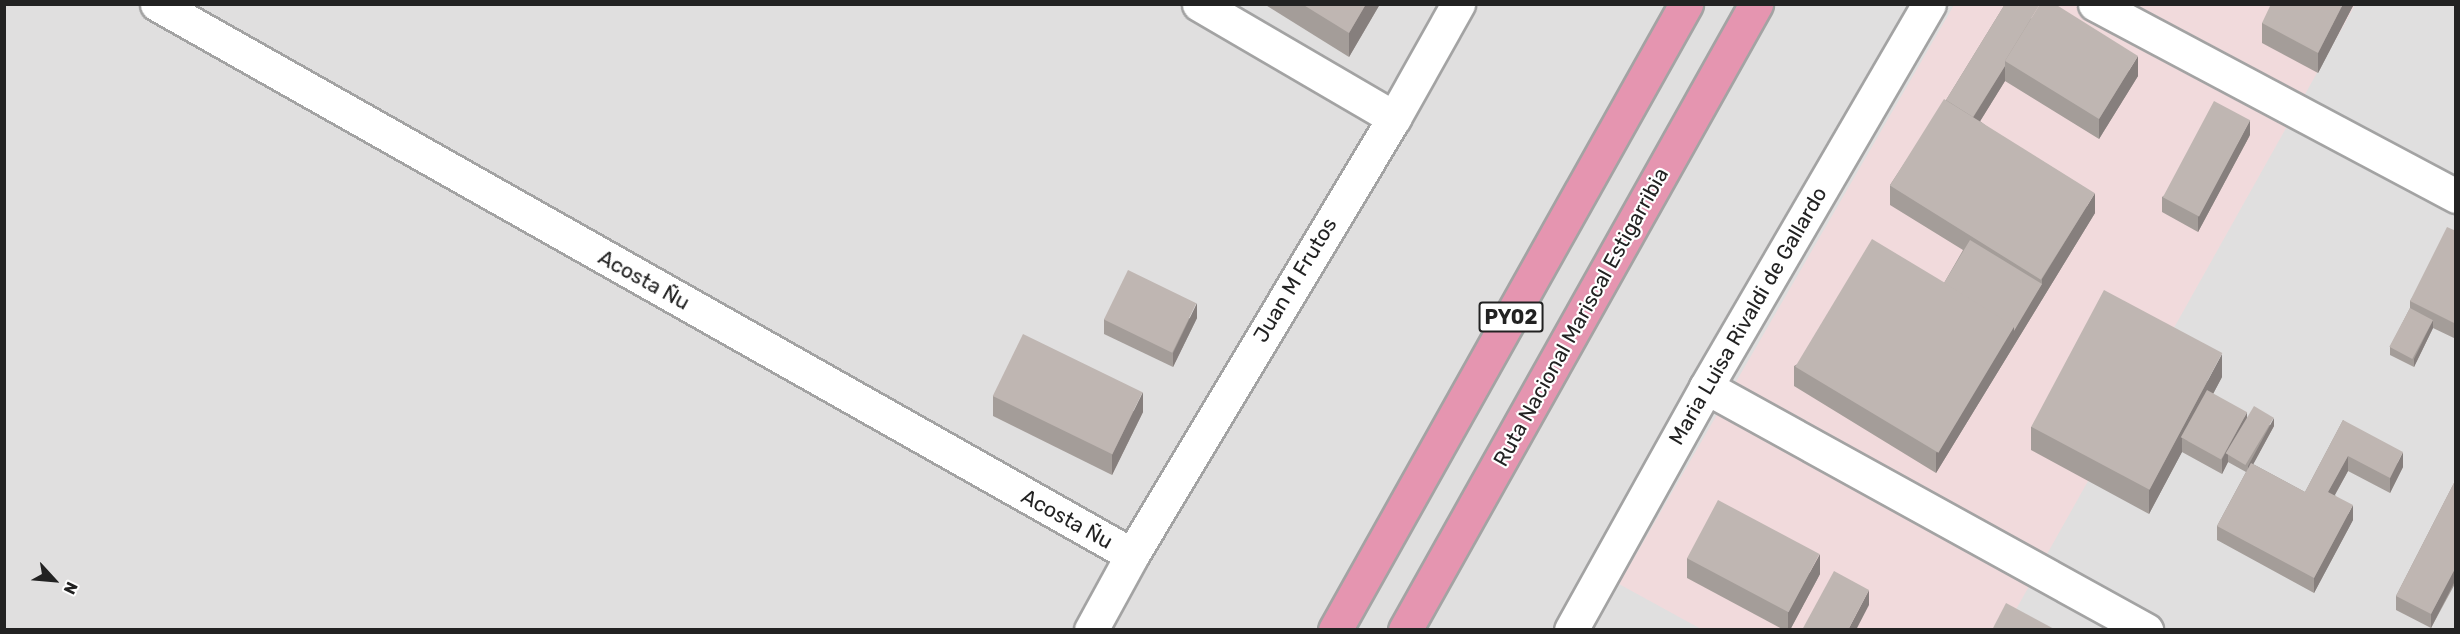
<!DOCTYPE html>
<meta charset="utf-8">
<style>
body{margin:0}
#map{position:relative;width:2460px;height:634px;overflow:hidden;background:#f1ede9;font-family:Rubik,sans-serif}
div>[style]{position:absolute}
.residential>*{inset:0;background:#e0dfdf;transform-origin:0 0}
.commercial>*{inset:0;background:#f1dadc}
.roads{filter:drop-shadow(2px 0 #a3a3a3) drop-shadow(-2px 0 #a3a3a3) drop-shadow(0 2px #a3a3a3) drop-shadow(0 -2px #a3a3a3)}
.minor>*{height:33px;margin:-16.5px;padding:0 16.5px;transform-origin:16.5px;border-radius:16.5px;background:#fff}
.highway>*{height:33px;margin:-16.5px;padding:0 16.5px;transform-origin:16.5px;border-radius:16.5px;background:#e595b0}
.wall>*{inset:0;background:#a49d99}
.shaded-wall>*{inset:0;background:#867f7d}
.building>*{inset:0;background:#bfb6b2;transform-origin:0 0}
span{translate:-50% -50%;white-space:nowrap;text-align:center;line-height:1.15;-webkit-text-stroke:4.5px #fff;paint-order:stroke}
.shield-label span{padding:2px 4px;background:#fff;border:2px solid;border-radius:4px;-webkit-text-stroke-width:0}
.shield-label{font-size:20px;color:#222;font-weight:700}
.street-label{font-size:21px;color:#222}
.frame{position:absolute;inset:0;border:6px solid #222;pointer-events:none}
.north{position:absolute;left:24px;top:550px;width:60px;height:60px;-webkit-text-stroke:4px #fff;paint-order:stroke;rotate:116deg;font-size:16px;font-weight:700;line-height:24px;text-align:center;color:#222}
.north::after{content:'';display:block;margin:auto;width:21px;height:27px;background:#222;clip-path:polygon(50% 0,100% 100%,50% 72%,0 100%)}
</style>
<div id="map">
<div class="residential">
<i style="left:5px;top:5px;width:2450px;height:624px"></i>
</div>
<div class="commercial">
<i style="clip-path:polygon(1954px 5px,2355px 5px,2005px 629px,1701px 629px,1619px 584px)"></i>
</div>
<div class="roads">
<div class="minor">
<i style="left:157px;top:4px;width:1120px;rotate:29.47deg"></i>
<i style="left:1199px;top:4px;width:226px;rotate:30.3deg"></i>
<i style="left:2095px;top:4px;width:409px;rotate:28deg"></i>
<i style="left:1706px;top:387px;width:503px;rotate:28.91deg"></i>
<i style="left:1091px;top:630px;width:85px;rotate:-61.3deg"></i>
<i style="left:1132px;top:555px;width:510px;rotate:-59.06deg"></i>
<i style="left:1394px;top:118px;width:131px;rotate:-60.7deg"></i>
<i style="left:1571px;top:630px;width:278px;rotate:-60.9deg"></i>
<i style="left:1706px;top:387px;width:443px;rotate:-59.8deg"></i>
</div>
<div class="highway">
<i style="left:1335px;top:630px;width:718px;rotate:-60.72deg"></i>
<i style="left:1405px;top:630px;width:718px;rotate:-60.72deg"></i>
</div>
</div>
<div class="wall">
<i style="clip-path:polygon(1264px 4px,1380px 4px,1349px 57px)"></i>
<i style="clip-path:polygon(2005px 4px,2138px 76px,2099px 139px,2005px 81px,1980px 121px,2095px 213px,1936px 473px,1794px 386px,1794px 366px,1944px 283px,1963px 250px,1890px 205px,1890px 185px,1946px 100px)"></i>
<i style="clip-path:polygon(2354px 4px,2318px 73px,2262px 43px,2262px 23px)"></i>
<i style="clip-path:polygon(2250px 135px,2198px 232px,2162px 212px,2162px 197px)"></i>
<i style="clip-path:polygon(2456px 231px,2456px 339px,2433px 328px,2414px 367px,2390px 355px,2390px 347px,2410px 308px,2410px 301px)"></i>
<i style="clip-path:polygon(1197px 318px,1173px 367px,1104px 334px,1104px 319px)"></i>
<i style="clip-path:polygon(2222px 377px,2213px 394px,2247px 419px,2274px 426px,2253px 464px,2305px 492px,2343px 420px,2403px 467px,2390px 493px,2348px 471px,2335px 495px,2353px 520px,2314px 593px,2217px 540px,2217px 526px,2246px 472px,2228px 462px,2222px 474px,2182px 452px,2149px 514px,2031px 450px,2031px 427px)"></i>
<i style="clip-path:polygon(993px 396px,1143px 412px,1112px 475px,993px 416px)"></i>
<i style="clip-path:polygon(2456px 479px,2456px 582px,2431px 628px,2396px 610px,2396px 596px)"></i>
<i style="clip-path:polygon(1687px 558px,1820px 574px,1790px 630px,1784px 630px,1687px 578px)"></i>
</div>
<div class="shaded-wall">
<i style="clip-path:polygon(1366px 4px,1380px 4px,1349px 57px,1349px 33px)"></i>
<i style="clip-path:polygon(2343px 4px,2354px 4px,2318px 73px,2318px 53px)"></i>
<i style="clip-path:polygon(2138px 56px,2138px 76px,2099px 139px,2099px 119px)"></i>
<i style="clip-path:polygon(2005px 66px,2005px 81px,1971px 136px,1971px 121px)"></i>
<i style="clip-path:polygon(2250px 120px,2250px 135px,2198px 232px,2198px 217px)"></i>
<i style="clip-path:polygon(2095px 193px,2095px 213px,1936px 473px,1936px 453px,2014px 326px,2042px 284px,2042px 279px)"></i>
<i style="clip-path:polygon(1197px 303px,1197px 318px,1173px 367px,1173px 353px)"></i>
<i style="clip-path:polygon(2433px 320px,2433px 328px,2414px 367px,2414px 359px)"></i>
<i style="clip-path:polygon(2222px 354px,2222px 377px,2188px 441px,2182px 438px,2182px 452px,2149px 514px,2149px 490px)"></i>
<i style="clip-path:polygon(1143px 392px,1143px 412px,1112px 475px,1112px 455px)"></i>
<i style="clip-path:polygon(2247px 412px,2247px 426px,2228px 455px,2228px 462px,2222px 474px,2222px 459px)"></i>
<i style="clip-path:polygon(2274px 418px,2274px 426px,2248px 474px,2248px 466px)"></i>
<i style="clip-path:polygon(2403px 452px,2403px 467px,2390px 493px,2390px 478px)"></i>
<i style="clip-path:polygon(2348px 456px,2348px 471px,2328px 507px,2328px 492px)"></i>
<i style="clip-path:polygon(2353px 505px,2353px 520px,2314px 593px,2314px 578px)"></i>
<i style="clip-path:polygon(1820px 554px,1820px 574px,1790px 630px,1788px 630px,1788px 612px)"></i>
<i style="clip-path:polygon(2455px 567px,2455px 581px,2431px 628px,2431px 614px)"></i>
<i style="clip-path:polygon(1869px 590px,1869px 605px,1856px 630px,1848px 630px)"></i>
</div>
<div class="building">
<i style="clip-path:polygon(1302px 4px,1366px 4px,1349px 33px)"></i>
<i style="clip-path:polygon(2005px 4px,2040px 4px,2005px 61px,2005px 66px,1973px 117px,1946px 100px)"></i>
<i style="clip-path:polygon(2040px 4px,2055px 4px,2138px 56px,2099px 119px,2005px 61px)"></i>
<i style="clip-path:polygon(2271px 4px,2343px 4px,2318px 53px,2262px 23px)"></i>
<i style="left:1944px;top:99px;width:178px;height:102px;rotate:32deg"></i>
<i style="left:2214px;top:101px;width:41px;height:109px;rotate:28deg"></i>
<i style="clip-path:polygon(2447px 227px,2456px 231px,2456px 324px,2410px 301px)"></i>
<i style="left:1872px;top:239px;width:167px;height:149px;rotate:31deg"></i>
<i style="clip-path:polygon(1970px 240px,2042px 284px,2014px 331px,2014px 326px,1944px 283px)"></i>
<i style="left:1128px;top:270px;width:76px;height:55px;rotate:26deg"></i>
<i style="left:2104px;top:290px;width:134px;height:155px;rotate:28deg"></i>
<i style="left:2410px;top:308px;width:26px;height:44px;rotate:28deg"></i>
<i style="left:1023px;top:334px;width:133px;height:69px;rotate:26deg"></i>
<i style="left:2207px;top:390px;width:46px;height:54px;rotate:29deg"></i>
<i style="left:2254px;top:406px;width:23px;height:55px;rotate:31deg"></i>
<i style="clip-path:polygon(2343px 420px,2403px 452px,2390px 478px,2348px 456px,2328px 492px,2353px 505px,2314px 578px,2217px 526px,2251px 463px,2305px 492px)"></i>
<i style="clip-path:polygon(2456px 479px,2456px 567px,2431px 614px,2396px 596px)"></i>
<i style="left:1718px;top:500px;width:115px;height:66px;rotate:28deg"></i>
<i style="clip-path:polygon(1834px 571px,1869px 590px,1848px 630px,1802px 630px)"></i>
<i style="clip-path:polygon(2006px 603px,2056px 630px,1992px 630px)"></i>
</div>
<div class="shield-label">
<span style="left:1511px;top:317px">PY02</span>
</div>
<div class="street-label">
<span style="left:644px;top:280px;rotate:29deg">Acosta Ñu</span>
<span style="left:1295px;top:280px;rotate:-59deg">Juan M Frutos</span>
<span style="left:1748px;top:316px;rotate:-60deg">Maria Luisa Rivaldi de Gallardo</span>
<span style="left:1581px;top:317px;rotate:-61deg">Ruta Nacional Mariscal Estigarribia</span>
<span style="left:1067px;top:519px;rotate:29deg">Acosta Ñu</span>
</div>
<div class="frame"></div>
<div class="north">N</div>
</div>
